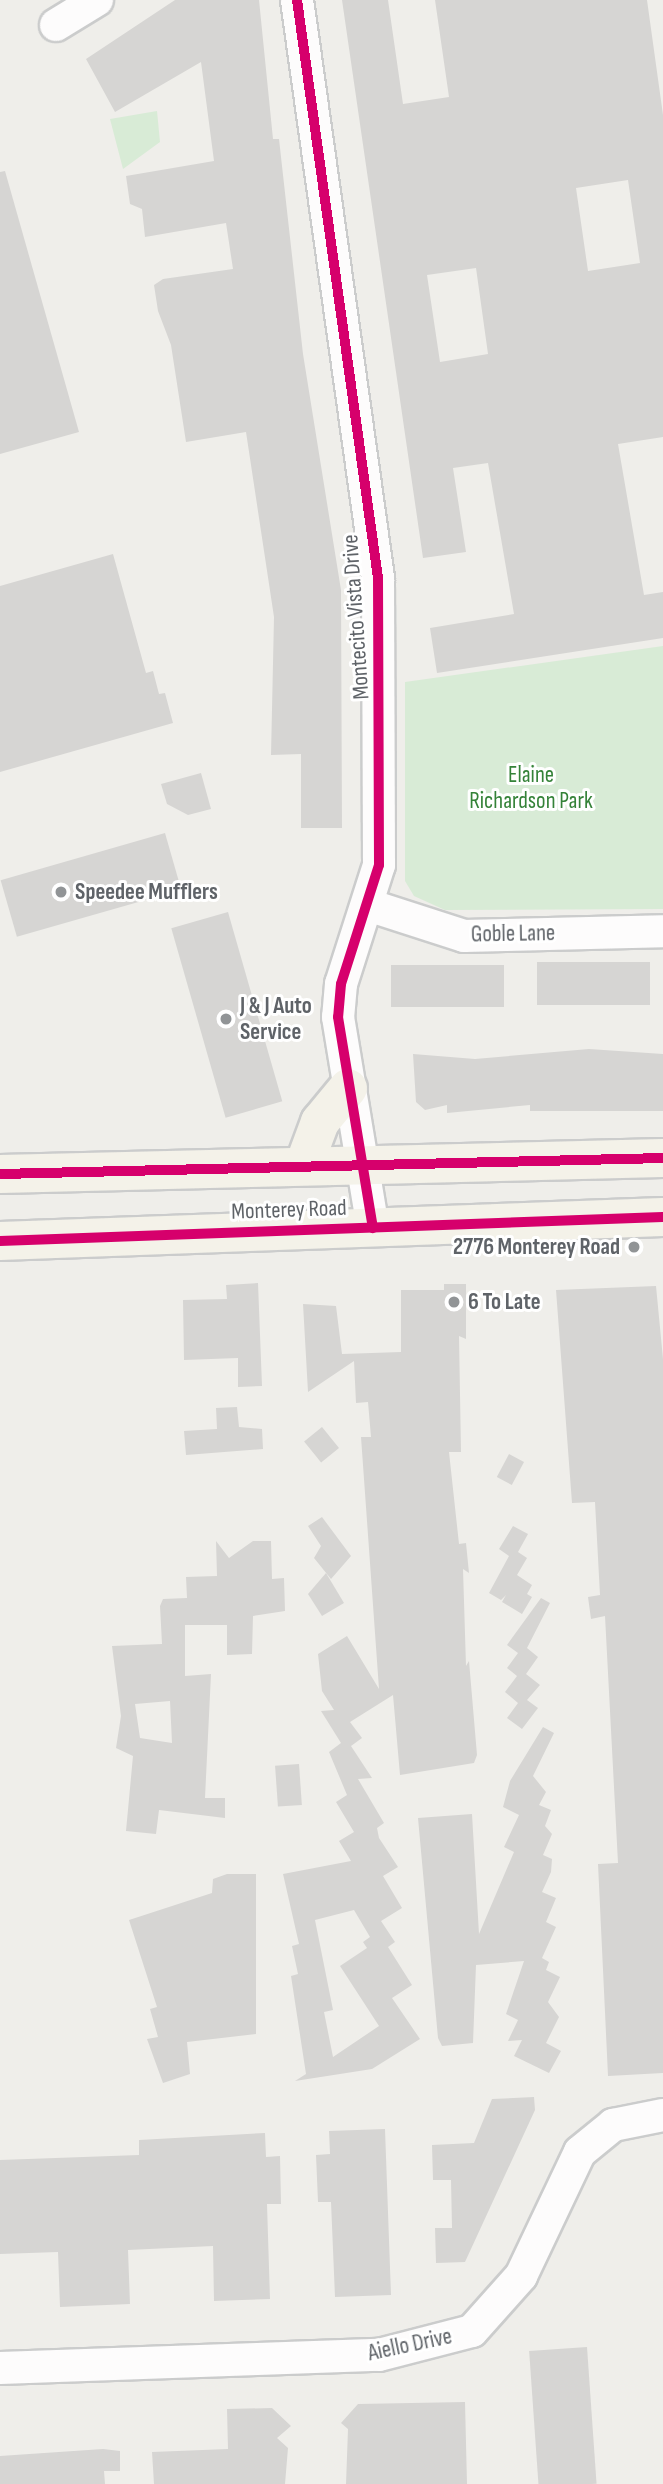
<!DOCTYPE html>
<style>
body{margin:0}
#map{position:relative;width:663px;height:2484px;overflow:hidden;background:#efeeea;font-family:"Sofia Sans Condensed",sans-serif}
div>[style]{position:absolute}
.green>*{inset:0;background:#d8ebd6}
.building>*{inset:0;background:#d6d5d3;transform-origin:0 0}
.roads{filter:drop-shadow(2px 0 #cbcccc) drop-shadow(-2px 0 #cbcccc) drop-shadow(0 2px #cbcccc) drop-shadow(0 -2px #cbcccc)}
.minor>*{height:32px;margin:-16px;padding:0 16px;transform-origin:16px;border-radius:16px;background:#fdfcfc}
.major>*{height:38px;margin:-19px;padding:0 19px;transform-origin:19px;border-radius:19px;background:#f4f2e9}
.cycleway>*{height:10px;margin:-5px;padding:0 5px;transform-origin:5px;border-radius:5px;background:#d6006c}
.dots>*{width:19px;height:19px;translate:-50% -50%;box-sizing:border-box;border:4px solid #fff;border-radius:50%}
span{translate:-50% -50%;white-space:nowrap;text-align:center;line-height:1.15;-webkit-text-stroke:6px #fff;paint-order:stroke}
.street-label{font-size:23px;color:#5f6368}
.park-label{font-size:23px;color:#348238}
.poi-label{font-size:23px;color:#5f6368;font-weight:700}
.left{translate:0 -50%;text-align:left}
.right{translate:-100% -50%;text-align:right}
</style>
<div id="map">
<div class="green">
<i style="clip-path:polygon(157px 111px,160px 142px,123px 169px,110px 119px)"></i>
<i style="clip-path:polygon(663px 646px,663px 909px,445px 910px,414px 896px,405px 881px,405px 682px)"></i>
</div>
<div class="building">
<i style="clip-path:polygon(175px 0,259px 0,273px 139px,279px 139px,303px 354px,341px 590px,342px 828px,301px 828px,301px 754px,271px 755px,274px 617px,246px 432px,186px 442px,171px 345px,158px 311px,154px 285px,163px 279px,233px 269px,226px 223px,145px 237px,142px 209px,130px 204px,126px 176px,214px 161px,201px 62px,115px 112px,86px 59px)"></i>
<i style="clip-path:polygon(evenodd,342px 0,388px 0,403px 104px,449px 97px,435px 0,647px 0,663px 115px,663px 437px,618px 444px,644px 595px,663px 592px,663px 638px,437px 673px,430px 628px,514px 614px,488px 463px,453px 468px,466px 552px,423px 558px,342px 0,628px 180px,640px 263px,588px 271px,576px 188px,628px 180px,342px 0,476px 268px,488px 354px,440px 362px,427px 275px,476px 268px)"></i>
<i style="clip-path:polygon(5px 171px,79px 432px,0 454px,0 172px)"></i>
<i style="clip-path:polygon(113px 554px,146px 673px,153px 671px,159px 694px,165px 693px,173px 723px,0 772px,0 586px)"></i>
<i style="clip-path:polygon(201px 773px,211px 809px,188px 815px,167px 804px,161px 784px)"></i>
<i style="left:165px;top:833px;width:59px;height:171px;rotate:74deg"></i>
<i style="left:228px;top:912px;width:197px;height:59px;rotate:74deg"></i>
<i style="left:650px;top:962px;width:43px;height:113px;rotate:90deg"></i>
<i style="left:504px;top:965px;width:42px;height:113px;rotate:90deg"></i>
<i style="clip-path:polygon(589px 1049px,663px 1054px,663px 1111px,530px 1111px,530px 1105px,447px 1113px,447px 1105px,425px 1110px,416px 1102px,413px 1054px,475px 1059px)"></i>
<i style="clip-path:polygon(258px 1283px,262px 1386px,238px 1387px,238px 1358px,184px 1360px,183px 1300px,227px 1299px,226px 1285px)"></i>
<i style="clip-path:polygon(evenodd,444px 1284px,466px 1284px,466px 1339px,459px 1336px,461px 1452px,449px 1452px,459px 1544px,466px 1543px,469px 1573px,463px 1569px,466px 1666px,469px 1661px,477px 1755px,474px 1763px,400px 1775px,393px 1695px,350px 1722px,362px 1738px,351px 1746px,372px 1778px,358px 1779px,384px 1823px,377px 1828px,379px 1838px,398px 1867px,383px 1876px,402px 1908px,381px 1921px,395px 1942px,388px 1947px,412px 1985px,392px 1998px,420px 2039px,372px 2069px,295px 2081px,306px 2074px,291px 1976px,298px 1974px,292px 1946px,299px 1944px,283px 1874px,351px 1861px,339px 1841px,354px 1832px,336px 1802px,347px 1795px,329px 1752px,341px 1743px,321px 1711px,334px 1710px,322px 1691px,318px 1654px,347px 1636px,379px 1689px,361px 1437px,371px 1437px,368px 1402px,356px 1403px,354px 1361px,308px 1392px,303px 1304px,336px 1306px,342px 1354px,401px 1352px,401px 1290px,444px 1290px,444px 1284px,354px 1910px,370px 1937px,363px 1942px,367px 1948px,340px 1966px,379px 2026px,333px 2057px,324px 2012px,333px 2010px,315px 1920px,354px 1910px)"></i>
<i style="clip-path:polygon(656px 1286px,663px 1359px,663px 2073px,608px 2076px,598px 1864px,618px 1863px,605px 1616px,591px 1619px,588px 1597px,600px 1595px,595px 1502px,572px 1503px,556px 1290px)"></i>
<i style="clip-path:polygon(237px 1407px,239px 1427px,262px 1429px,263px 1449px,186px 1455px,184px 1431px,217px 1429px,216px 1408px)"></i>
<i style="left:322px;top:1427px;width:27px;height:23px;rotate:51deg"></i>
<i style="left:509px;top:1454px;width:17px;height:26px;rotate:28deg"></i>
<i style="clip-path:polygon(322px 1517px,351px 1556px,331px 1579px,314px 1558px,321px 1546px,308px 1526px)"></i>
<i style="clip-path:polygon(513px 1526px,528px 1534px,518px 1552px,527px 1558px,517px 1575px,532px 1585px,527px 1594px,532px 1597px,522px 1614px,502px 1602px,506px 1595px,501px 1600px,489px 1593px,509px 1556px,499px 1549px)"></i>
<i style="clip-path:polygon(evenodd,216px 1541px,229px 1558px,253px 1541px,271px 1541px,272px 1579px,284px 1578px,285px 1611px,253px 1616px,252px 1654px,227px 1655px,227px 1625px,185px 1625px,185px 1676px,211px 1674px,205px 1798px,225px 1798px,225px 1818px,159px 1810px,156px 1834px,126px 1831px,133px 1756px,116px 1748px,121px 1716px,112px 1646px,162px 1644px,160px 1606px,163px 1599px,187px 1598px,186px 1577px,217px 1576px,216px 1541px,170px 1701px,172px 1743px,140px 1738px,135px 1704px,170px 1701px)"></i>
<i style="clip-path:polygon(326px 1573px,344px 1603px,322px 1616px,308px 1594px)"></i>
<i style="clip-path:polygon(541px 1598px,550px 1603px,527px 1648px,538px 1657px,526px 1674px,540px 1685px,527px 1700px,538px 1708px,522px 1729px,507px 1718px,518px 1703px,505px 1692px,517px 1676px,507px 1668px,518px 1653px,507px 1645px)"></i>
<i style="clip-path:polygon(543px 1727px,554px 1733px,533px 1776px,546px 1792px,539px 1805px,551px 1810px,545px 1826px,552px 1834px,543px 1855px,552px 1859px,551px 1872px,542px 1892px,556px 1898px,546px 1922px,556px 1927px,542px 1958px,549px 1962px,546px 1970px,560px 1977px,548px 2002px,559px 2017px,546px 2043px,561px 2051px,549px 2073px,514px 2056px,522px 2040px,508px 2041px,518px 2020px,506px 2014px,524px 1961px,476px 1965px,473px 2043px,442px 2046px,438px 2038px,418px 1818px,472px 1814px,479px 1934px,514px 1852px,504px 1847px,519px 1815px,503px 1807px,510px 1781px)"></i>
<i style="left:299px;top:1764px;width:41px;height:24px;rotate:86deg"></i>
<i style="clip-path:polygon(227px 1874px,256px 1874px,256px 2034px,187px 2042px,190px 2074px,163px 2083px,147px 2039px,158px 2037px,150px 2009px,157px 2007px,129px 1920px,212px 1893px,213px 1879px)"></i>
<i style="clip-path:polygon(534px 2097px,535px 2110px,465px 2262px,436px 2263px,435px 2228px,452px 2228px,451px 2180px,433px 2180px,432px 2145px,474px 2143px,492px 2099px)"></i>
<i style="clip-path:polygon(385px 2129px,391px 2295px,335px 2297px,331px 2202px,318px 2202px,316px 2155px,330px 2154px,329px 2131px)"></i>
<i style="clip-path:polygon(265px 2133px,266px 2157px,280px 2156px,281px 2204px,267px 2204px,270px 2299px,214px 2301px,213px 2246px,128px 2250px,130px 2304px,60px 2307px,58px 2252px,0 2254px,0 2160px,139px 2155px,139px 2140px)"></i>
<i style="left:587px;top:2347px;width:137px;height:58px;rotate:86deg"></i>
<i style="clip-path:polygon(465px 2402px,467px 2484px,346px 2484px,348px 2429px,341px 2423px,358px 2404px)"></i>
<i style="clip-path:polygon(272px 2408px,291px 2426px,277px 2438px,288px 2448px,285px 2484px,154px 2484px,152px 2452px,228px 2449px,227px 2409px)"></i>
<i style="clip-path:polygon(103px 2449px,120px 2451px,120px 2471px,104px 2471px,105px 2484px,0 2484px,0 2456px)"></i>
</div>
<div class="roads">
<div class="minor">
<i style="left:297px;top:0;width:584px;rotate:82.02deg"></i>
<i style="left:378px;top:578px;width:287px;rotate:89.8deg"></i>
<i style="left:379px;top:865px;width:125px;rotate:107.7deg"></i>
<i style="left:341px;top:984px;width:33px;rotate:95deg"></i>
<i style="left:338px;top:1017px;width:214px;rotate:80.6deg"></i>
<i style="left:56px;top:25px;width:48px;rotate:-31.4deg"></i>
<i style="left:368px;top:905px;width:101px;rotate:17.9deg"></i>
<i style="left:464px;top:936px;width:199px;rotate:-1.4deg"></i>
<i style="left:0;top:2368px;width:379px;rotate:-2deg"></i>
<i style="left:379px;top:2355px;width:96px;rotate:-14.5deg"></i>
<i style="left:472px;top:2331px;width:74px;rotate:-48.3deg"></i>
<i style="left:521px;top:2276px;width:137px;rotate:-64.6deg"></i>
<i style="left:580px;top:2152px;width:43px;rotate:-39.3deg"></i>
<i style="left:613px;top:2125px;width:51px;rotate:-11.3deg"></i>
</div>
<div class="major">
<i style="left:304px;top:1165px;width:46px;rotate:-69.6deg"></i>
<i style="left:320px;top:1122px;width:44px;rotate:-50.5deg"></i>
<i style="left:0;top:1174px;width:663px;rotate:-1.38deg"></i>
<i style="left:0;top:1241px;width:663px;rotate:-2.07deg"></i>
</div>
</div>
<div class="cycleway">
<i style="left:297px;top:0;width:584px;rotate:82.02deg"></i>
<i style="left:378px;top:578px;width:287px;rotate:89.8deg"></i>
<i style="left:379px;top:865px;width:125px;rotate:107.7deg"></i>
<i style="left:341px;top:984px;width:33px;rotate:95deg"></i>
<i style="left:338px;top:1017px;width:214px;rotate:80.6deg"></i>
<i style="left:0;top:1174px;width:663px;rotate:-1.38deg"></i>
<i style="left:0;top:1241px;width:663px;rotate:-2.07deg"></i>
</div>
<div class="dots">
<i style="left:61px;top:892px;background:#919496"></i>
<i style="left:226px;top:1019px;background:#919496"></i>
<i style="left:634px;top:1247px;background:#919496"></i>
<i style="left:454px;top:1302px;background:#919496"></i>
</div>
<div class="street-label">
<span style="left:356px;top:617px;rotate:-94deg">Montecito Vista Drive</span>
<span style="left:513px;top:934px;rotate:-1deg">Goble Lane</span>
<span style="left:289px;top:1210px;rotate:-2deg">Monterey Road</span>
<span style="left:410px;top:2345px;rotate:-12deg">Aiello Drive</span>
</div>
<div class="park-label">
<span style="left:531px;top:788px">Elaine<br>Richardson Park</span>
</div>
<div class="poi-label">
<span class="left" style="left:75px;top:892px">Speedee Mufflers</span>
<span class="left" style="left:240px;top:1019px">J &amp; J Auto<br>Service</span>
<span class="right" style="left:620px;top:1247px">2776 Monterey Road</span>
<span class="left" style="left:468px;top:1302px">6 To Late</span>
</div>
</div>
